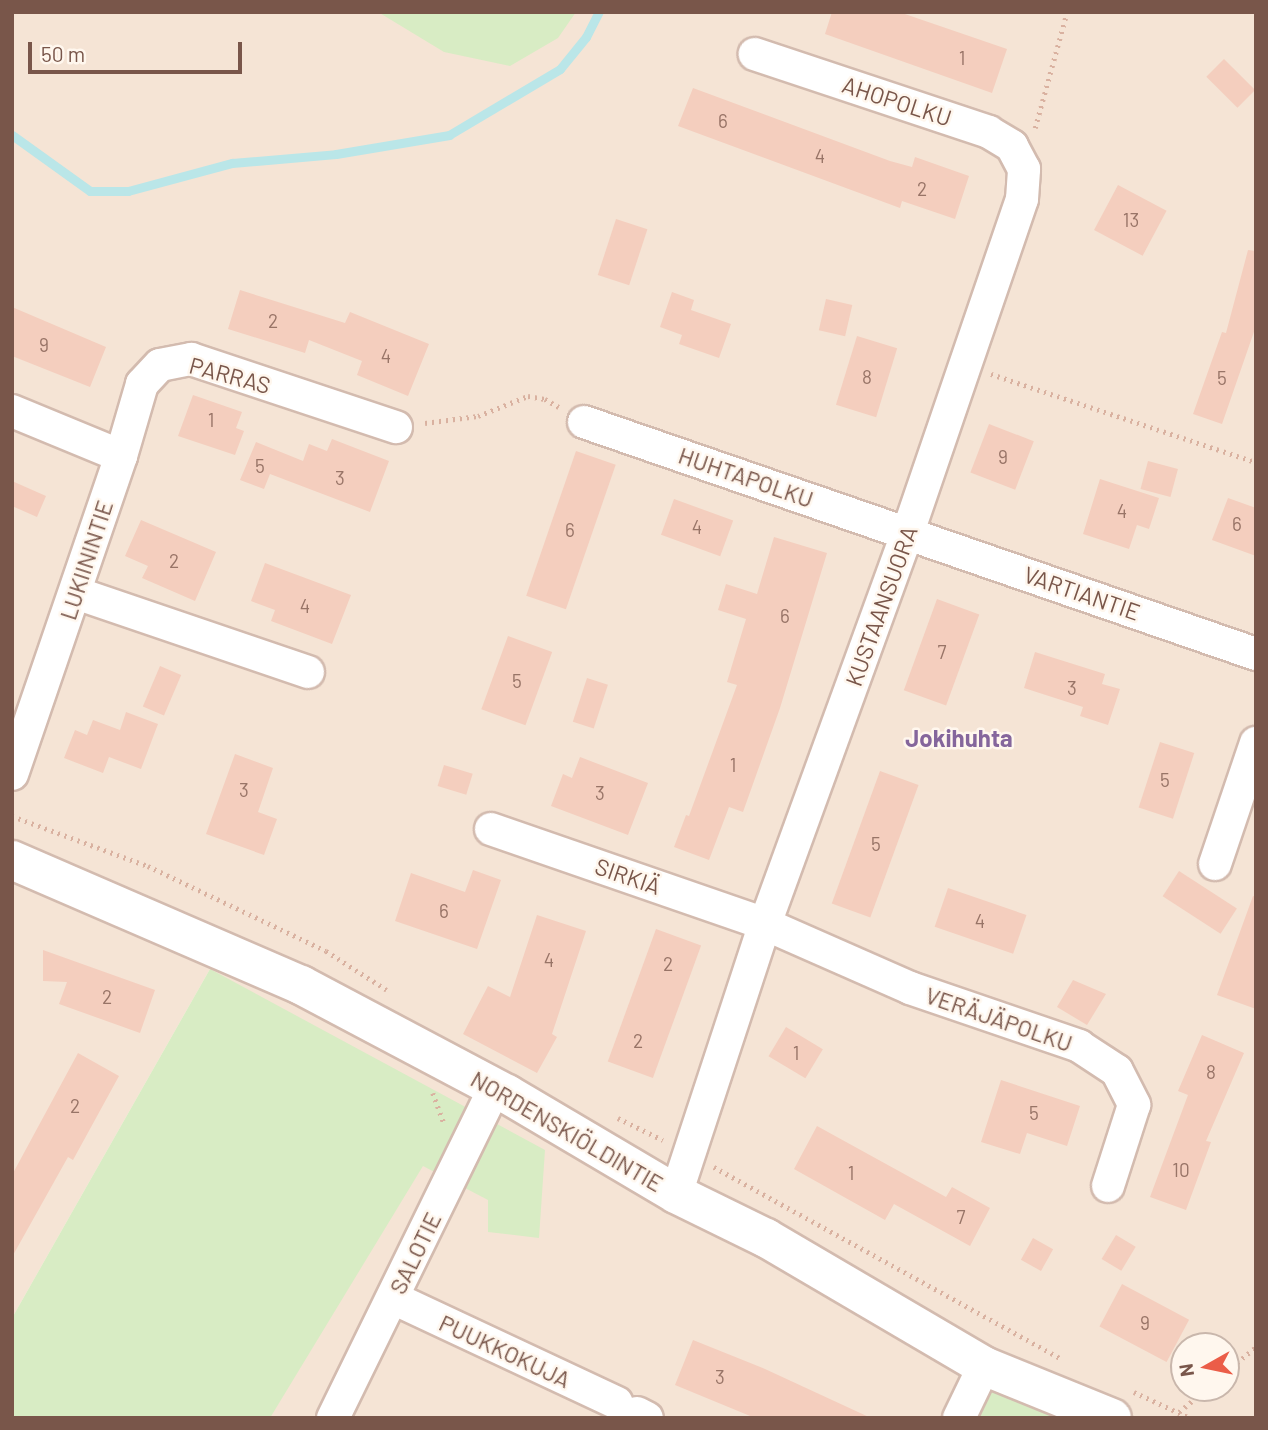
<!DOCTYPE html>
<meta charset="utf-8">
<style>
body{margin:0}
#map{position:relative;width:1268px;height:1430px;overflow:hidden;background:#fdf3e7;font-family:Barlow,sans-serif}
div>[style]{position:absolute}
.residential>*{inset:0;background:#f5e4d5}
.green>*{inset:0;background:#d8ecc4}
.stream>*{height:9px;margin:-4.5px;padding:0 4.5px;transform-origin:4.5px;border-radius:4.5px;background:#bae6e8}
.building>*{inset:0;background:#f4cebe;transform-origin:0 0}
.path>*{height:4.5px;margin-top:-2.25px;transform-origin:0;background:repeating-linear-gradient(90deg,#d9b1a0 0 2px,transparent 0 7px)}
.roads{filter:drop-shadow(2px 0 #d3bbaf) drop-shadow(-2px 0 #d3bbaf) drop-shadow(0 2px #d3bbaf) drop-shadow(0 -2px #d3bbaf)}
.minor>*{height:32px;margin:-16px;padding:0 16px;transform-origin:16px;border-radius:16px;background:#fff}
.secondary>*{height:38px;margin:-19px;padding:0 19px;transform-origin:19px;border-radius:19px;background:#fff}
span{translate:-50% -50%;white-space:nowrap;text-align:center;line-height:1.15;-webkit-text-stroke:5px #fff7ee;paint-order:stroke}
.number-label{font-size:19px;color:#987467}
.number-label span{-webkit-text-stroke-width:0}
.street-label{font-size:23px;color:#79564a}
.neighbourhood-label{font-size:24px;color:#85669c;font-weight:700}
.frame{position:absolute;inset:0;border:14px solid #79564a;pointer-events:none}
.north{position:absolute;left:1170px;top:1332px;width:70px;height:70px;box-sizing:border-box;background:#fff7ee;border:2px solid #c9b7ac;border-radius:50%;rotate:261deg;font-size:19px;font-weight:700;line-height:28px;text-align:center;color:#79564a}
.north::after{content:'';display:block;margin:auto;width:24px;height:32px;background:#eb5d48;clip-path:polygon(50% 0,100% 100%,50% 72%,0 100%)}
.scale{position:absolute;left:28px;top:42px;width:214px;height:32px;box-sizing:border-box;border:4px solid #79564a;border-top:0;padding-left:9px;font-size:21px;line-height:24px;white-space:nowrap;color:#79564a;-webkit-text-stroke:5px #fff7ee;paint-order:stroke}
</style>
<div id="map">
<div class="residential">
<i style="clip-path:polygon(evenodd,12px 12px,1256px 12px,1256px 1418px,267px 1418px,210px 969px,12px 1318px,12px 12px,1184px 1346px,1226px 1346px,1226px 1388px,1184px 1388px,1184px 1346px)"></i>
</div>
<div class="green">
<i style="clip-path:polygon(378px 12px,576px 12px,558px 38px,510px 66px,444px 52px)"></i>
<i style="clip-path:polygon(210px 969px,545px 1150px,539px 1238px,488px 1232px,488px 1200px,423px 1166px,270px 1418px,12px 1418px,12px 1318px)"></i>
<i style="clip-path:polygon(984px 1380px,1062px 1418px,968px 1418px)"></i>
</div>
<div class="stream">
<i style="left:12px;top:135px;width:96px;rotate:35.7deg"></i>
<i style="left:90px;top:191px;width:38px"></i>
<i style="left:128px;top:191px;width:108px;rotate:-15.1deg"></i>
<i style="left:232px;top:163px;width:104px;rotate:-4.9deg"></i>
<i style="left:336px;top:154px;width:115px;rotate:-9.5deg"></i>
<i style="left:449px;top:135px;width:129px;rotate:-30.7deg"></i>
<i style="left:560px;top:69px;width:41px;rotate:-50.9deg"></i>
<i style="left:586px;top:37px;width:28px;rotate:-63deg"></i>
</div>
<div class="building">
<i style="clip-path:polygon(832px 12px,899px 12px,1007px 49px,992px 93px,825px 34px)"></i>
<i style="left:1224px;top:59px;width:44px;height:25px;rotate:45deg"></i>
<i style="clip-path:polygon(693px 88px,890px 161px,912px 167px,915px 157px,969px 176px,955px 219px,902px 201px,900px 208px,678px 126px)"></i>
<i style="left:1118px;top:185px;width:55px;height:51px;rotate:28deg"></i>
<i style="left:616px;top:219px;width:33px;height:59px;rotate:18deg"></i>
<i style="clip-path:polygon(1248px 250px,1256px 251px,1256px 326px,1222px 424px,1193px 414px,1222px 332px,1226px 333px)"></i>
<i style="clip-path:polygon(240px 290px,345px 323px,350px 312px,429px 344px,408px 396px,357px 375px,362px 361px,309px 340px,305px 353px,228px 329px)"></i>
<i style="clip-path:polygon(672px 292px,694px 300px,691px 310px,731px 324px,719px 358px,679px 344px,682px 335px,660px 327px)"></i>
<i style="left:826px;top:299px;width:27px;height:32px;rotate:13deg"></i>
<i style="clip-path:polygon(12px 307px,106px 347px,90px 387px,12px 356px)"></i>
<i style="left:857px;top:336px;width:42px;height:72px;rotate:17deg"></i>
<i style="clip-path:polygon(193px 395px,242px 412px,236px 428px,244px 431px,235px 455px,178px 436px)"></i>
<i style="left:989px;top:424px;width:48px;height:52px;rotate:21deg"></i>
<i style="clip-path:polygon(332px 439px,389px 461px,370px 512px,270px 474px,264px 489px,240px 480px,256px 442px,303px 461px,309px 444px,327px 451px)"></i>
<i style="left:576px;top:451px;width:42px;height:153px;rotate:19deg"></i>
<i style="left:1148px;top:461px;width:31px;height:29px;rotate:15deg"></i>
<i style="clip-path:polygon(1100px 479px,1159px 498px,1149px 529px,1137px 525px,1129px 549px,1083px 534px)"></i>
<i style="clip-path:polygon(12px 481px,46px 496px,37px 517px,12px 506px)"></i>
<i style="clip-path:polygon(1228px 498px,1256px 508px,1256px 556px,1212px 540px)"></i>
<i style="left:674px;top:499px;width:63px;height:38px;rotate:20deg"></i>
<i style="clip-path:polygon(141px 520px,216px 552px,195px 601px,142px 578px,148px 566px,125px 556px)"></i>
<i style="clip-path:polygon(774px 537px,827px 553px,780px 708px,743px 812px,729px 807px,709px 860px,674px 847px,686px 815px,689px 816px,737px 685px,727px 682px,746px 619px,718px 610px,726px 584px,757px 594px)"></i>
<i style="clip-path:polygon(265px 563px,351px 595px,332px 644px,271px 621px,275px 610px,251px 601px)"></i>
<i style="left:937px;top:599px;width:45px;height:97px;rotate:20deg"></i>
<i style="left:508px;top:636px;width:47px;height:78px;rotate:20deg"></i>
<i style="clip-path:polygon(1035px 652px,1105px 674px,1102px 684px,1120px 689px,1108px 725px,1080px 716px,1083px 707px,1024px 688px)"></i>
<i style="left:160px;top:666px;width:23px;height:44px;rotate:23deg"></i>
<i style="left:587px;top:678px;width:22px;height:46px;rotate:18deg"></i>
<i style="clip-path:polygon(126px 712px,158px 724px,141px 769px,109px 757px,103px 773px,64px 758px,75px 730px,87px 735px,93px 720px,120px 730px)"></i>
<i style="left:1160px;top:742px;width:36px;height:69px;rotate:18deg"></i>
<i style="clip-path:polygon(235px 754px,273px 768px,258px 812px,277px 819px,264px 855px,206px 834px)"></i>
<i style="clip-path:polygon(580px 757px,648px 783px,628px 835px,551px 806px,563px 774px,572px 778px)"></i>
<i style="left:444px;top:765px;width:30px;height:22px;rotate:17deg"></i>
<i style="left:880px;top:771px;width:41px;height:141px;rotate:20deg"></i>
<i style="clip-path:polygon(473px 870px,501px 880px,477px 949px,395px 921px,411px 873px,465px 892px)"></i>
<i style="left:1179px;top:871px;width:69px;height:30px;rotate:33deg"></i>
<i style="left:948px;top:888px;width:83px;height:41px;rotate:19deg"></i>
<i style="clip-path:polygon(1253px 896px,1256px 897px,1256px 1009px,1217px 995px)"></i>
<i style="clip-path:polygon(537px 915px,586px 931px,552px 1034px,557px 1037px,537px 1073px,463px 1034px,488px 986px,510px 997px)"></i>
<i style="left:656px;top:929px;width:48px;height:141px;rotate:20deg"></i>
<i style="clip-path:polygon(43px 950px,155px 990px,140px 1033px,59px 1004px,67px 982px,43px 981px)"></i>
<i style="clip-path:polygon(1073px 980px,1106px 994px,1087px 1025px,1057px 1007px)"></i>
<i style="left:786px;top:1027px;width:43px;height:34px;rotate:31deg"></i>
<i style="clip-path:polygon(1202px 1035px,1244px 1053px,1206px 1141px,1211px 1142px,1186px 1210px,1150px 1197px,1188px 1095px,1178px 1091px)"></i>
<i style="clip-path:polygon(78px 1053px,119px 1076px,73px 1160px,68px 1157px,12px 1257px,12px 1175px)"></i>
<i style="clip-path:polygon(1001px 1080px,1080px 1106px,1067px 1146px,1027px 1133px,1020px 1154px,981px 1142px)"></i>
<i style="clip-path:polygon(817px 1126px,946px 1197px,952px 1187px,990px 1208px,970px 1246px,894px 1204px,885px 1220px,794px 1169px)"></i>
<i style="left:1116px;top:1235px;width:23px;height:28px;rotate:31deg"></i>
<i style="left:1033px;top:1238px;width:23px;height:25px;rotate:29deg"></i>
<i style="left:1122px;top:1284px;width:76px;height:48px;rotate:28deg"></i>
<i style="clip-path:polygon(693px 1340px,765px 1369px,871px 1418px,755px 1418px,675px 1385px)"></i>
</div>
<div class="path">
<i style="left:1035px;top:128px;width:120px;rotate:-74.6deg"></i>
<i style="left:991px;top:374px;width:279px;rotate:18.4deg"></i>
<i style="left:425px;top:423px;width:53px;rotate:-7.5deg"></i>
<i style="left:478px;top:416px;width:54px;rotate:-21.8deg"></i>
<i style="left:528px;top:396px;width:17px;rotate:10deg"></i>
<i style="left:545px;top:399px;width:16px;rotate:30deg"></i>
<i style="left:12px;top:816px;width:145px;rotate:20.2deg"></i>
<i style="left:148px;top:866px;width:197px;rotate:25.5deg"></i>
<i style="left:326px;top:951px;width:72px;rotate:32.6deg"></i>
<i style="left:433px;top:1093px;width:33px;rotate:70deg"></i>
<i style="left:618px;top:1118px;width:50px;rotate:26.1deg"></i>
<i style="left:714px;top:1167px;width:397px;rotate:28.9deg"></i>
<i style="left:1226px;top:1372px;width:39px;rotate:-40deg"></i>
<i style="left:1134px;top:1392px;width:62px;rotate:24.9deg"></i>
<i style="left:1179px;top:1412px;width:38px;rotate:-40deg"></i>
</div>
<div class="roads">
<div class="minor">
<i style="left:12px;top:411px;width:118px;rotate:22.4deg"></i>
<i style="left:121px;top:456px;width:336px;rotate:108.9deg"></i>
<i style="left:584px;top:422px;width:711px;rotate:19.05deg"></i>
<i style="left:121px;top:456px;width:75px;rotate:-73.7deg"></i>
<i style="left:142px;top:384px;width:26px;rotate:-47deg"></i>
<i style="left:160px;top:365px;width:32px;rotate:-11deg"></i>
<i style="left:191px;top:359px;width:216px;rotate:18.4deg"></i>
<i style="left:76px;top:593px;width:245px;rotate:18.8deg"></i>
<i style="left:491px;top:829px;width:290px;rotate:19.1deg"></i>
<i style="left:765px;top:924px;width:158px;rotate:23.8deg"></i>
<i style="left:910px;top:988px;width:179px;rotate:18.9deg"></i>
<i style="left:1079px;top:1046px;width:45px;rotate:33.3deg"></i>
<i style="left:1117px;top:1071px;width:38px;rotate:63deg"></i>
<i style="left:1134px;top:1105px;width:85px;rotate:107.8deg"></i>
<i style="left:1215px;top:864px;width:128px;rotate:-71.3deg"></i>
<i style="left:676px;top:1194px;width:284px;rotate:-71.8deg"></i>
<i style="left:765px;top:924px;width:417px;rotate:-70deg"></i>
<i style="left:908px;top:532px;width:352px;rotate:-71.1deg"></i>
<i style="left:1022px;top:199px;width:30px;rotate:-86deg"></i>
<i style="left:1024px;top:169px;width:26px;rotate:-118deg"></i>
<i style="left:1012px;top:146px;width:27px;rotate:-149deg"></i>
<i style="left:989px;top:132px;width:247px;rotate:-161.6deg"></i>
<i style="left:393px;top:1298px;width:247px;rotate:25.1deg"></i>
<i style="left:637px;top:1413px;width:11px;rotate:27deg"></i>
<i style="left:333px;top:1418px;width:368px;rotate:-63.9deg"></i>
<i style="left:959px;top:1418px;width:58px;rotate:-64.3deg"></i>
</div>
<div class="secondary">
<i style="left:12px;top:860px;width:315px;rotate:23.4deg"></i>
<i style="left:301px;top:985px;width:233px;rotate:27.9deg"></i>
<i style="left:507px;top:1094px;width:196px;rotate:30.6deg"></i>
<i style="left:676px;top:1194px;width:100px;rotate:26.1deg"></i>
<i style="left:766px;top:1238px;width:253px;rotate:30.4deg"></i>
<i style="left:984px;top:1366px;width:138px;rotate:22.1deg"></i>
</div>
</div>
<div class="number-label">
<span style="left:962px;top:58px">1</span>
<span style="left:723px;top:121px">6</span>
<span style="left:820px;top:156px">4</span>
<span style="left:922px;top:189px">2</span>
<span style="left:1131px;top:220px">13</span>
<span style="left:273px;top:321px">2</span>
<span style="left:44px;top:345px">9</span>
<span style="left:386px;top:356px">4</span>
<span style="left:867px;top:377px">8</span>
<span style="left:1222px;top:378px">5</span>
<span style="left:211px;top:420px">1</span>
<span style="left:1003px;top:457px">9</span>
<span style="left:260px;top:466px">5</span>
<span style="left:340px;top:478px">3</span>
<span style="left:1122px;top:511px">4</span>
<span style="left:1237px;top:524px">6</span>
<span style="left:697px;top:527px">4</span>
<span style="left:570px;top:530px">6</span>
<span style="left:174px;top:561px">2</span>
<span style="left:305px;top:606px">4</span>
<span style="left:785px;top:616px">6</span>
<span style="left:942px;top:652px">7</span>
<span style="left:517px;top:681px">5</span>
<span style="left:1072px;top:688px">3</span>
<span style="left:733px;top:765px">1</span>
<span style="left:1165px;top:780px">5</span>
<span style="left:244px;top:790px">3</span>
<span style="left:600px;top:793px">3</span>
<span style="left:876px;top:844px">5</span>
<span style="left:444px;top:911px">6</span>
<span style="left:980px;top:921px">4</span>
<span style="left:549px;top:960px">4</span>
<span style="left:668px;top:964px">2</span>
<span style="left:107px;top:997px">2</span>
<span style="left:638px;top:1041px">2</span>
<span style="left:796px;top:1053px">1</span>
<span style="left:1211px;top:1072px">8</span>
<span style="left:75px;top:1106px">2</span>
<span style="left:1034px;top:1113px">5</span>
<span style="left:1181px;top:1170px">10</span>
<span style="left:851px;top:1173px">1</span>
<span style="left:961px;top:1217px">7</span>
<span style="left:1145px;top:1323px">9</span>
<span style="left:720px;top:1377px">3</span>
</div>
<div class="street-label">
<span style="left:897px;top:101px;rotate:18deg">AHOPOLKU</span>
<span style="left:230px;top:375px;rotate:15deg">PARRAS</span>
<span style="left:746px;top:477px;rotate:19deg">HUHTAPOLKU</span>
<span style="left:86px;top:560px;rotate:-72deg">LUKIININTIE</span>
<span style="left:1082px;top:593px;rotate:19deg">VARTIANTIE</span>
<span style="left:881px;top:606px;rotate:-70deg">KUSTAANSUORA</span>
<span style="left:628px;top:876px;rotate:19deg">SIRKIÄ</span>
<span style="left:999px;top:1019px;rotate:19deg">VERÄJÄPOLKU</span>
<span style="left:567px;top:1131px;rotate:30deg">NORDENSKIÖLDINTIE</span>
<span style="left:415px;top:1253px;rotate:-64deg">SALOTIE</span>
<span style="left:505px;top:1351px;rotate:25deg">PUUKKOKUJA</span>
</div>
<div class="neighbourhood-label">
<span style="left:959px;top:738px">Jokihuhta</span>
</div>
<div class="frame"></div>
<div class="north">N</div>
<div class="scale">50 m</div>
</div>
